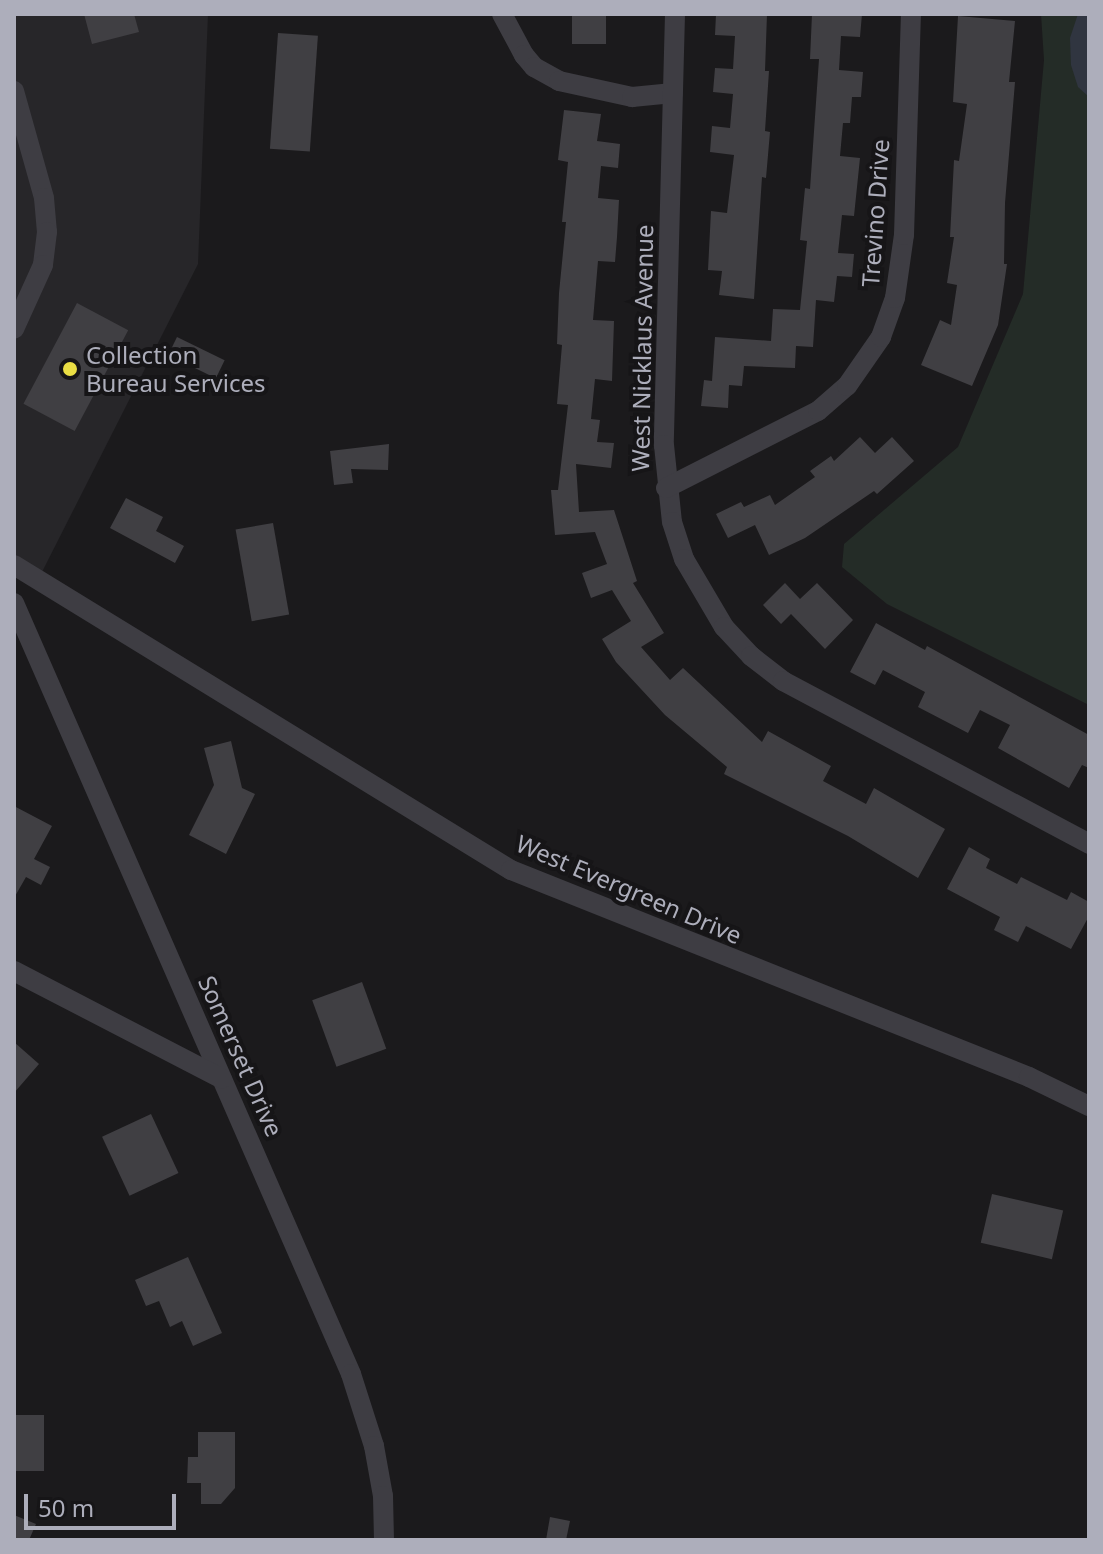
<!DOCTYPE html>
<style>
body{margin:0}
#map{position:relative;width:1103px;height:1554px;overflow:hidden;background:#1b1a1c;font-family:"Noto Sans",sans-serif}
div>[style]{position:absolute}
.built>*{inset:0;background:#272629}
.green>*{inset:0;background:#242c27}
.water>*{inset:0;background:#303540}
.building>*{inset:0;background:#403f43;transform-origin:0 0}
.minor>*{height:20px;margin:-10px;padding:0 10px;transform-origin:10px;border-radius:10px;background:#3e3d43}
.dots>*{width:22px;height:22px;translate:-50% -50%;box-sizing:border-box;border:4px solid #161517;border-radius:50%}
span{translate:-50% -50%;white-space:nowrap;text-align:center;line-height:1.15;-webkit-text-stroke:8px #161517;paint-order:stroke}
.street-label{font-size:24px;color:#adaebb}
.poi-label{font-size:24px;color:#adaebb}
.left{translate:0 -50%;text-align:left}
.frame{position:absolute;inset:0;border:16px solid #adaebb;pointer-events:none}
.scale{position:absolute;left:24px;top:1494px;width:152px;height:36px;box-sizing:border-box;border:4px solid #adaebb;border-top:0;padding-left:10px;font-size:24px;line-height:28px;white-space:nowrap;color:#adaebb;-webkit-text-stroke:6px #161517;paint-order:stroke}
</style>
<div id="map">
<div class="built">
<i style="clip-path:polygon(14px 14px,208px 14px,198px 264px,42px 572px,14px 558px)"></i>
</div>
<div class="green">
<i style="clip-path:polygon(1041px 14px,1089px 14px,1089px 705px,887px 604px,842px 567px,844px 544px,958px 447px,1023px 294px,1044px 60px)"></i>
</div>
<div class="water">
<i style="clip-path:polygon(1078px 14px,1089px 14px,1089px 97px,1078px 87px,1071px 65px,1070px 38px)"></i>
</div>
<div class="building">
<i style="clip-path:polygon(84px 14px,134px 14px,139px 32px,92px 44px)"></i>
<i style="left:572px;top:14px;width:34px;height:30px"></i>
<i style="clip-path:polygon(716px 14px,767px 14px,765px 71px,769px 71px,765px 131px,770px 132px,766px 178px,762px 177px,754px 299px,719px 295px,722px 271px,708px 270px,711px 211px,727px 213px,734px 155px,710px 152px,712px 126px,730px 128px,733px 94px,713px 92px,715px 68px,733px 69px,735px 36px,715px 35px)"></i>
<i style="clip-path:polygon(812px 14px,862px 14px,860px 37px,841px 36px,839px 70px,863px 72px,861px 97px,852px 97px,850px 123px,843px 123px,840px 156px,860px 158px,854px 216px,842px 215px,838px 253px,854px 254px,852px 277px,837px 276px,834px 302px,816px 300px,813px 347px,796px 346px,795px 368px,744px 366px,742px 386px,729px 385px,728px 408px,701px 406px,704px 380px,712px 381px,715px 337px,771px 341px,773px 309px,800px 310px,807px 241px,800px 240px,805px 188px,810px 189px,819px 59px,810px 59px)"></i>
<i style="clip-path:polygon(958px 16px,1015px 21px,1009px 82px,1015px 82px,1005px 203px,1004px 264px,1007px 264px,998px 325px,972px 386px,921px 365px,940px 320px,951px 325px,957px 285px,947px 283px,954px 237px,950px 237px,954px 160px,959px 161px,967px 104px,953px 102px)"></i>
<i style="left:278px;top:33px;width:40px;height:116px;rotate:4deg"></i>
<i style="clip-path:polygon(564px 110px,601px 114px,597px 141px,620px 144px,618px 168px,601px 166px,598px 198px,619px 200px,617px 237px,615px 262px,598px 261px,593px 320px,614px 321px,612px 381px,595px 379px,591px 419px,600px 420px,597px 442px,614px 443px,611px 468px,576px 464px,579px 512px,614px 510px,637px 581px,633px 583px,664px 633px,641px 647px,670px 680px,683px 668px,762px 742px,768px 731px,831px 766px,823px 781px,866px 804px,874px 788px,945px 829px,918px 878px,848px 836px,724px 774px,727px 767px,665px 715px,616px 662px,602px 639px,631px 621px,612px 590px,591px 598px,582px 573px,607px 564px,595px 532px,555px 535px,551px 490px,558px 490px,568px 405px,557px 404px,562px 345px,557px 344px,559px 293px,566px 222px,562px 222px,568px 162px,558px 160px)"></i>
<i style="left:77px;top:303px;width:58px;height:114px;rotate:28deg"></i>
<i style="left:177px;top:337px;width:53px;height:20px;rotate:26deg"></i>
<i style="clip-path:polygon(860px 437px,875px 453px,892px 437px,914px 461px,877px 494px,874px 491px,805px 538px,769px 555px,755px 525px,728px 538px,716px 514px,741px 502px,744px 507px,770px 495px,775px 505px,815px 477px,810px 471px,831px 456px,834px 461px)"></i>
<i style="clip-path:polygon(389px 444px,388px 470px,351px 469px,353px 483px,334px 485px,330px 451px)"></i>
<i style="clip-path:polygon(126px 498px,163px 517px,156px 531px,184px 546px,175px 563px,110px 528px)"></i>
<i style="left:273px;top:523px;width:93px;height:38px;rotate:80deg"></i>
<i style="clip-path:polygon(785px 583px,800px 599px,817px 583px,853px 620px,825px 649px,791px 614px,781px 624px,763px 605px)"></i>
<i style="clip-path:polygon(876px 623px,925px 650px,927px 646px,1089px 735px,1089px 768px,1082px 765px,1069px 788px,998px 748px,1010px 725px,980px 710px,968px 733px,918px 707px,925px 692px,883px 670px,875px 685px,850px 672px)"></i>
<i style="clip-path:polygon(231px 741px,242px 788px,255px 794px,226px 854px,189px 835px,214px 785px,204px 748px)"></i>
<i style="clip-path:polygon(14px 806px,52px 826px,34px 859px,50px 867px,41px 885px,26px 877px,14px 898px)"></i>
<i style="clip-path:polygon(969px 847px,990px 859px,986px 868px,1017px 884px,1021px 877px,1067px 900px,1071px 892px,1089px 902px,1089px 916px,1071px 949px,1026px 926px,1018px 942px,994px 930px,1000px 917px,947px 889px)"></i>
<i style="left:362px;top:982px;width:71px;height:53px;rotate:70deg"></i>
<i style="clip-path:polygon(14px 1042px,39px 1064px,14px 1093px)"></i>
<i style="left:151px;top:1114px;width:65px;height:54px;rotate:65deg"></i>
<i style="left:992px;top:1194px;width:73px;height:50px;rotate:13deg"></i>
<i style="clip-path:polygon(188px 1257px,222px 1333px,193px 1346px,182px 1321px,170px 1327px,159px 1301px,146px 1306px,135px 1280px)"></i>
<i style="left:14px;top:1415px;width:30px;height:56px"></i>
<i style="clip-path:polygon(198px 1432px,235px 1432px,235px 1488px,221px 1504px,201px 1504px,201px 1483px,187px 1483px,188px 1457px,198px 1457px)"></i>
<i style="clip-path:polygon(14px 1515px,36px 1524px,29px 1540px,14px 1540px)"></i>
<i style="clip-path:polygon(550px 1517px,570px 1521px,566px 1540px,546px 1540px)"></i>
</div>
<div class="minor">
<i style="left:502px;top:14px;width:47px;rotate:61.8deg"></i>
<i style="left:524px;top:55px;width:16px;rotate:50deg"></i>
<i style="left:534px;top:67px;width:29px;rotate:29deg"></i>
<i style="left:559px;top:81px;width:75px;rotate:12.4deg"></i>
<i style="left:632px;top:97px;width:41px;rotate:-5.6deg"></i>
<i style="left:675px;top:14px;width:431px;rotate:91.5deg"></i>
<i style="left:664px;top:445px;width:77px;rotate:84.1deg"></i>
<i style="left:672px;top:522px;width:39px;rotate:72deg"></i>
<i style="left:684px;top:559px;width:79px;rotate:59.5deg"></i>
<i style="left:724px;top:627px;width:40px;rotate:47deg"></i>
<i style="left:751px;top:656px;width:41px;rotate:38deg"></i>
<i style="left:783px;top:681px;width:347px;rotate:28deg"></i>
<i style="left:14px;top:91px;width:111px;rotate:74.3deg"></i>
<i style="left:44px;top:198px;width:34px;rotate:85deg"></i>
<i style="left:47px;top:232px;width:33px;rotate:97deg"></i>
<i style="left:43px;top:265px;width:70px;rotate:114.4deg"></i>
<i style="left:666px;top:488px;width:170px;rotate:-26.9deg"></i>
<i style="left:818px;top:411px;width:38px;rotate:-41deg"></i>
<i style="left:847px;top:386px;width:60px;rotate:-55.2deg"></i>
<i style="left:881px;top:337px;width:41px;rotate:-70.3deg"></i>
<i style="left:895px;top:298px;width:64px;rotate:-81.9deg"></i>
<i style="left:904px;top:235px;width:221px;rotate:-88.2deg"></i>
<i style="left:14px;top:565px;width:583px;rotate:31.54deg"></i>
<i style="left:511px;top:870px;width:558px;rotate:21.78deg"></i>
<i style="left:1029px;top:1077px;width:67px;rotate:25.8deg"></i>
<i style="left:14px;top:603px;width:841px;rotate:66.39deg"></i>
<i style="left:351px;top:1374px;width:76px;rotate:72.3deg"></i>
<i style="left:374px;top:1446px;width:51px;rotate:79.8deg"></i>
<i style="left:383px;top:1496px;width:44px;rotate:88.7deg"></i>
<i style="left:14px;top:971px;width:234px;rotate:27.4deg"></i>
</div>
<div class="dots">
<i style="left:70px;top:369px;background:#eade44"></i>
</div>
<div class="street-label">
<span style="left:875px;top:213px;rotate:-86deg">Trevino Drive</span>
<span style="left:642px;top:348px;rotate:-89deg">West Nicklaus Avenue</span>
<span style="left:629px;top:889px;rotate:23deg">West Evergreen Drive</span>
<span style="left:241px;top:1056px;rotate:66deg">Somerset Drive</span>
</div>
<div class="poi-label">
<span class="left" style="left:86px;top:369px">Collection<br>Bureau Services</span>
</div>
<div class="frame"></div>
<div class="scale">50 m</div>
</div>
